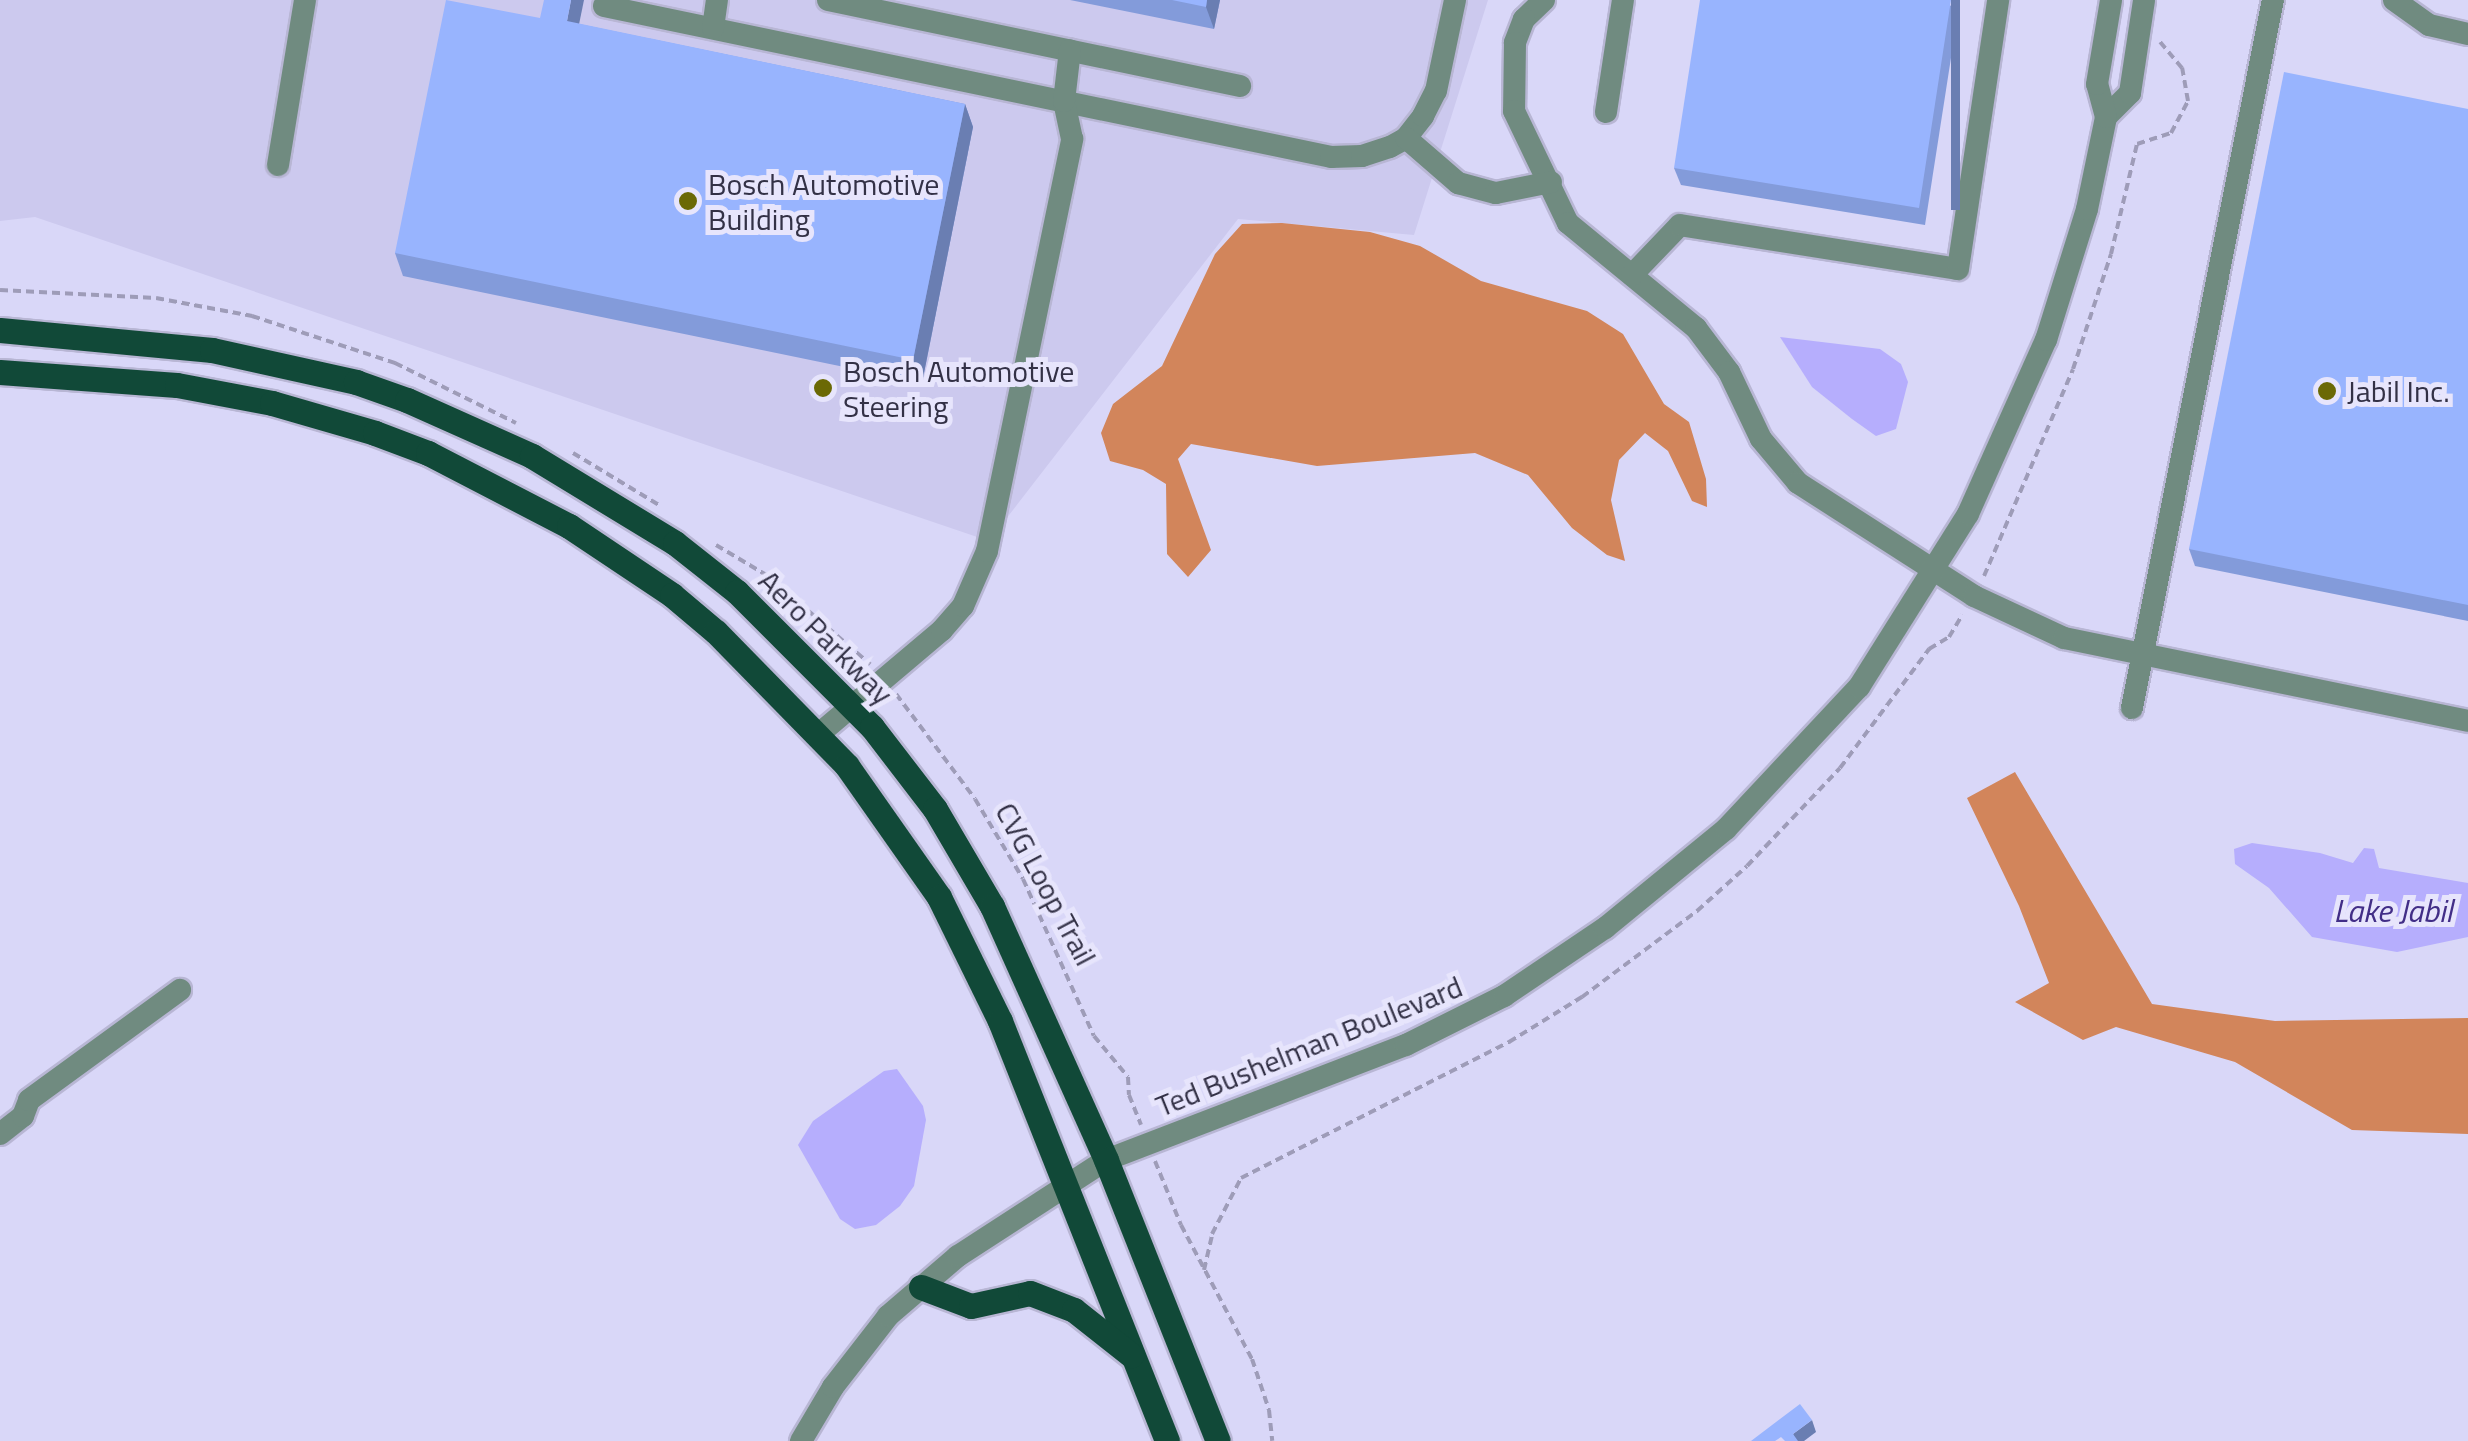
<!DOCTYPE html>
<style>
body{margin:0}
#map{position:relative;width:2468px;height:1441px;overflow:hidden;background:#d9d7f8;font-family:"Titillium Web",sans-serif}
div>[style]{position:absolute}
.built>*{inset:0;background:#ccc9ee}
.forest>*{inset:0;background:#d2855b}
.water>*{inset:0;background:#b6aefd}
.path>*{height:4px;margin-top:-2px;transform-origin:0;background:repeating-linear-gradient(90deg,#9e9cb8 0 8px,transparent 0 13px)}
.roads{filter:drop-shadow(2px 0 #b8b6d4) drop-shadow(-2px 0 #b8b6d4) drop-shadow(0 2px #b8b6d4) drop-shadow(0 -2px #b8b6d4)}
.minor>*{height:22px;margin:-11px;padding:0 11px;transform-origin:11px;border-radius:11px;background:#708b80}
.major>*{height:25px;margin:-12.5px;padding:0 12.5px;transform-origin:12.5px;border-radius:12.5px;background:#114938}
.wall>*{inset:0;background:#839bda}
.shaded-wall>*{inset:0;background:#6a7eb2;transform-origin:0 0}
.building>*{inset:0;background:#98b4fe}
.dots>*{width:28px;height:28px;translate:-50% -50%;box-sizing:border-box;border:5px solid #e7e5fc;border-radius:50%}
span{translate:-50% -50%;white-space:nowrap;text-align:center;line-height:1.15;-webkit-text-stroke:10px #e7e5fc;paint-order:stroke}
.poi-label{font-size:30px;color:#333146}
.left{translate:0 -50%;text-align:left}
.street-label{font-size:30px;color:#333146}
.water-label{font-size:32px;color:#422e87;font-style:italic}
</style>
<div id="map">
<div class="built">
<i style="clip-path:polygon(0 0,1488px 0,1414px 235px,1238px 219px,989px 541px,35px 217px,0 221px)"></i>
</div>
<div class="forest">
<i style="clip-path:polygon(1282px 223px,1370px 232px,1420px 246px,1481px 281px,1587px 311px,1623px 334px,1664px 404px,1689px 422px,1706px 479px,1707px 507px,1692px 501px,1668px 451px,1645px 433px,1619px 460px,1611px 500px,1625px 561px,1607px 555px,1572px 528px,1528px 475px,1475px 453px,1317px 466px,1191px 444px,1178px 459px,1211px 550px,1188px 577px,1167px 554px,1166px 484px,1143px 470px,1110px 461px,1101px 433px,1113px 404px,1162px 366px,1215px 254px,1242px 224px)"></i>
<i style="clip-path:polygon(2015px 772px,2152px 1004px,2275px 1021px,2468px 1018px,2468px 1134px,2352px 1130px,2235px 1062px,2116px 1027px,2083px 1040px,2015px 1002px,2049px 983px,2019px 906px,1967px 798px)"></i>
</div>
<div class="water">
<i style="clip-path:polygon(1780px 337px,1880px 349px,1901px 364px,1908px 382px,1896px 429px,1876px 436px,1852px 419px,1812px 387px)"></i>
<i style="clip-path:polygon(2252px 843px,2320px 853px,2353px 863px,2364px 848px,2374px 849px,2379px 868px,2468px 883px,2468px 937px,2397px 952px,2312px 937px,2269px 888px,2235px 864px,2234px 849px)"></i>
<i style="clip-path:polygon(897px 1069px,923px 1106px,926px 1120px,914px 1186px,900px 1206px,876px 1225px,855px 1229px,840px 1219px,798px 1145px,813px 1121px,884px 1071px)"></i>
</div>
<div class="path">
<i style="left:0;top:290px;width:156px;rotate:2.9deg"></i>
<i style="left:156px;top:298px;width:98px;rotate:10.6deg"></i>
<i style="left:252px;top:316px;width:151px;rotate:18.2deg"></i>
<i style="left:395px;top:363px;width:135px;rotate:26.4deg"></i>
<i style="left:573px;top:453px;width:100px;rotate:31.2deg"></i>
<i style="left:716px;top:545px;width:61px;rotate:30.8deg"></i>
<i style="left:768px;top:576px;width:135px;rotate:40.8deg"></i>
<i style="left:1984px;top:576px;width:225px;rotate:-66.7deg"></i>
<i style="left:2073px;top:369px;width:121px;rotate:-71.7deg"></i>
<i style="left:2111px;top:254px;width:113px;rotate:-76.7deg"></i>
<i style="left:2137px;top:144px;width:36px;rotate:-18deg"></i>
<i style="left:2171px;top:133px;width:36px;rotate:-62deg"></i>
<i style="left:2188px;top:101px;width:34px;rotate:-100deg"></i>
<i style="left:2182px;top:68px;width:34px;rotate:-130deg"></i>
<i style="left:896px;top:694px;width:131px;rotate:53deg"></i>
<i style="left:975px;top:799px;width:93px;rotate:59deg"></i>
<i style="left:1023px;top:879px;width:172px;rotate:65.7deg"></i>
<i style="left:1094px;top:1036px;width:53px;rotate:50.3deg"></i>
<i style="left:1128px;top:1077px;width:18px;rotate:87deg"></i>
<i style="left:1129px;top:1095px;width:32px;rotate:68deg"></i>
<i style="left:1155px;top:1161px;width:69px;rotate:67.9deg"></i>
<i style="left:1181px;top:1225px;width:152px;rotate:62.1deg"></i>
<i style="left:1252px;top:1359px;width:54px;rotate:71.6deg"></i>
<i style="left:1269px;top:1410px;width:31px;rotate:84deg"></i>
<i style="left:1204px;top:1270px;width:37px;rotate:-77deg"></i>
<i style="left:1212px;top:1234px;width:63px;rotate:-62.6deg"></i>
<i style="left:1241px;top:1178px;width:301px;rotate:-26.9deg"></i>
<i style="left:1509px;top:1042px;width:86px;rotate:-31.7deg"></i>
<i style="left:1582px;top:997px;width:144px;rotate:-36.8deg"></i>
<i style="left:1697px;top:911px;width:67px;rotate:-42deg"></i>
<i style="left:1747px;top:866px;width:135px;rotate:-46.5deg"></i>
<i style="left:1840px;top:768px;width:149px;rotate:-53.2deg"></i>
<i style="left:1929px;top:649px;width:23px;rotate:-31deg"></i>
<i style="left:1949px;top:637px;width:26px;rotate:-59deg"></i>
</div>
<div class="roads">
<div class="minor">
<i style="left:828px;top:0;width:421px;rotate:11.8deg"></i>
<i style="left:1544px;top:0;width:28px;rotate:136deg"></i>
<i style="left:1524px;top:19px;width:26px;rotate:111deg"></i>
<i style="left:1515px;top:43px;width:68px;rotate:90.8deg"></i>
<i style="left:1514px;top:111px;width:124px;rotate:64.3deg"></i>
<i style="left:1568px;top:223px;width:166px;rotate:39.4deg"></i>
<i style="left:1696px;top:328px;width:55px;rotate:53.1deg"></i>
<i style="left:1729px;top:372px;width:74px;rotate:64.5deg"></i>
<i style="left:1761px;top:439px;width:57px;rotate:49.9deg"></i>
<i style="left:1798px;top:483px;width:209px;rotate:32.7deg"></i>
<i style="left:1974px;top:596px;width:99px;rotate:25deg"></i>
<i style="left:2064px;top:638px;width:412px;rotate:11.6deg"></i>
<i style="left:2394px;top:0;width:43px;rotate:35.5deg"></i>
<i style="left:2429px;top:25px;width:40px;rotate:13deg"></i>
<i style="left:604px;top:6px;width:743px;rotate:11.73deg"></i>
<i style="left:1331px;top:157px;width:31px;rotate:-2deg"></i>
<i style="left:1362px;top:156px;width:29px;rotate:-18deg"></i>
<i style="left:1390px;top:147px;width:18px;rotate:-29deg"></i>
<i style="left:1406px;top:138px;width:28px;rotate:-52deg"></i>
<i style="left:1423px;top:116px;width:28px;rotate:-63deg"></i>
<i style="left:1436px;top:91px;width:93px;rotate:-78.2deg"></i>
<i style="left:713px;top:28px;width:28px;rotate:-82deg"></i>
<i style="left:1606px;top:112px;width:113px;rotate:-81.4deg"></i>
<i style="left:2106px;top:117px;width:34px;rotate:-45deg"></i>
<i style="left:2130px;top:93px;width:94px;rotate:-81.4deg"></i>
<i style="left:1406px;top:138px;width:69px;rotate:40.9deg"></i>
<i style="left:1458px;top:183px;width:39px;rotate:15deg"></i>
<i style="left:1496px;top:193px;width:56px;rotate:-11.3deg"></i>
<i style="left:278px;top:165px;width:167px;rotate:-80.7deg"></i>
<i style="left:1632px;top:275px;width:69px;rotate:-46.2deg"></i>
<i style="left:1680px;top:225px;width:281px;rotate:9deg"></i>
<i style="left:1958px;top:269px;width:272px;rotate:-81.5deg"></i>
<i style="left:2132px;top:708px;width:722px;rotate:-78.74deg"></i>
<i style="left:819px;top:734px;width:161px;rotate:-40.2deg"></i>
<i style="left:942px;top:630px;width:32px;rotate:-49deg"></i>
<i style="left:963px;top:606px;width:60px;rotate:-66.4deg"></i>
<i style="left:987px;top:551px;width:421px;rotate:-78.3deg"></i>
<i style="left:1072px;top:139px;width:39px;rotate:-102deg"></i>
<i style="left:1064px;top:101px;width:51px;rotate:-83.3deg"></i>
<i style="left:0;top:1134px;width:29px;rotate:-38deg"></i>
<i style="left:23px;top:1116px;width:17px;rotate:-69deg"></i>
<i style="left:29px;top:1100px;width:187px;rotate:-36.1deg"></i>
<i style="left:801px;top:1441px;width:63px;rotate:-59.3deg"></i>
<i style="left:833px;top:1387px;width:90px;rotate:-52.2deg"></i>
<i style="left:888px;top:1316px;width:92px;rotate:-40.6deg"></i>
<i style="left:958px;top:1256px;width:176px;rotate:-33deg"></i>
<i style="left:1106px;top:1160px;width:321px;rotate:-21deg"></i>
<i style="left:1406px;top:1045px;width:110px;rotate:-26.6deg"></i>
<i style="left:1504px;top:996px;width:122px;rotate:-34deg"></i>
<i style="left:1605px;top:928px;width:156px;rotate:-39.3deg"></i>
<i style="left:1726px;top:829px;width:195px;rotate:-46.9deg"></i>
<i style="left:1859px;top:687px;width:204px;rotate:-57.8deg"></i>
<i style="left:1968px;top:514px;width:191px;rotate:-65.9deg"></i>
<i style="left:2046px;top:340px;width:137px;rotate:-72.6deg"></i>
<i style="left:2087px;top:209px;width:94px;rotate:-78.3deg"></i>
<i style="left:2106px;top:117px;width:34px;rotate:-105deg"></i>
<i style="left:2097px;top:84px;width:85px;rotate:-80.5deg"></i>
</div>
<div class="major">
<i style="left:0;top:330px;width:213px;rotate:5.4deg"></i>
<i style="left:212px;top:350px;width:148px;rotate:12.5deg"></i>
<i style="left:356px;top:382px;width:54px;rotate:19.4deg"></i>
<i style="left:407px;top:400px;width:137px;rotate:24.1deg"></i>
<i style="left:532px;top:456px;width:167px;rotate:31.3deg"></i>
<i style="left:675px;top:543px;width:79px;rotate:38.3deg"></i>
<i style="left:737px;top:592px;width:191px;rotate:45deg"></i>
<i style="left:872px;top:727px;width:103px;rotate:52.5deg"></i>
<i style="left:935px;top:809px;width:113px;rotate:59.6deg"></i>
<i style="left:992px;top:906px;width:278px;rotate:65.8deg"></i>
<i style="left:1106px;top:1160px;width:302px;rotate:68.3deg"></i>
<i style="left:0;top:372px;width:177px;rotate:4.2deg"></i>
<i style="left:177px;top:385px;width:97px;rotate:10.7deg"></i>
<i style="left:272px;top:403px;width:107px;rotate:16.2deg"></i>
<i style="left:375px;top:433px;width:57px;rotate:20.7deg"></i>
<i style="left:428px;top:453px;width:159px;rotate:27.4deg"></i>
<i style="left:569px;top:526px;width:124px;rotate:33.8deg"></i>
<i style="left:672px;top:595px;width:57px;rotate:40.1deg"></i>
<i style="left:716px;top:632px;width:187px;rotate:45.6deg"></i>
<i style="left:847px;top:766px;width:160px;rotate:54.9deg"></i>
<i style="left:939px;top:897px;width:138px;rotate:63.8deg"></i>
<i style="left:1000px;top:1021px;width:452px;rotate:68.3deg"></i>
<i style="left:921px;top:1287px;width:53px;rotate:20.8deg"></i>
<i style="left:971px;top:1306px;width:60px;rotate:-12.4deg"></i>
<i style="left:1030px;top:1293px;width:47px;rotate:21.1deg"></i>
<i style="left:1074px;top:1310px;width:73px;rotate:38.3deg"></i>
</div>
</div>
<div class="wall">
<i style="clip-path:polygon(1070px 0,1220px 0,1214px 29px)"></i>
<i style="clip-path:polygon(1960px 0,1925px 225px,1681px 185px,1674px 168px)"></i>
<i style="clip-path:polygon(540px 18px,579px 24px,965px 104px,973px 127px,922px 383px,403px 276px,395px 253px)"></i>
<i style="clip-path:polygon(2468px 109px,2468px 621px,2195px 566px,2189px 549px)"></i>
</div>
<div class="shaded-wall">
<i style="clip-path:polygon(571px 0,584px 0,575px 44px,567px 21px)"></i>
<i style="clip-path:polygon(1207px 0,1220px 0,1214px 29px,1206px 7px)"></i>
<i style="left:1951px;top:0;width:9px;height:210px"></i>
<i style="clip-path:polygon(965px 104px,973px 127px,922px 383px,913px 360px)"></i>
<i style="clip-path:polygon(1812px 1420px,1816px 1432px,1804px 1441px,1795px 1441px,1793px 1434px)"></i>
</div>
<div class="building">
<i style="clip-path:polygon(446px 0,540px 18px,544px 0,571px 0,567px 21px,965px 104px,913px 360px,395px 253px)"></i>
<i style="clip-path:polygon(1172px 0,1207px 0,1206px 7px)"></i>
<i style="clip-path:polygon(1700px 0,1951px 0,1919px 208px,1674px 168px)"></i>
<i style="clip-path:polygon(2284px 72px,2468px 109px,2468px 605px,2189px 549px)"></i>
<i style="clip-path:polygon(1800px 1404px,1812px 1420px,1793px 1434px,1798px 1441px,1785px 1441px,1781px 1437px,1775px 1441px,1751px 1441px)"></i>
</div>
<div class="dots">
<i style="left:688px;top:201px;background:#6b6905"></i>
<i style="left:823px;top:388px;background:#6b6905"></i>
<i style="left:2327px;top:391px;background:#6b6905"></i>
</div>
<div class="poi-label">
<span class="left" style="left:708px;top:201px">Bosch Automotive<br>Building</span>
<span class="left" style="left:843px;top:388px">Bosch Automotive<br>Steering</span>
<span class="left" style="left:2347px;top:391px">Jabil Inc.</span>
</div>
<div class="street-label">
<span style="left:826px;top:637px;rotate:45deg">Aero Parkway</span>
<span style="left:1046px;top:884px;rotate:62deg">CVG Loop Trail</span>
<span style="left:1309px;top:1046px;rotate:-22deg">Ted Bushelman Boulevard</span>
</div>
<div class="water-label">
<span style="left:2393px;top:910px">Lake Jabil</span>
</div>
</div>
